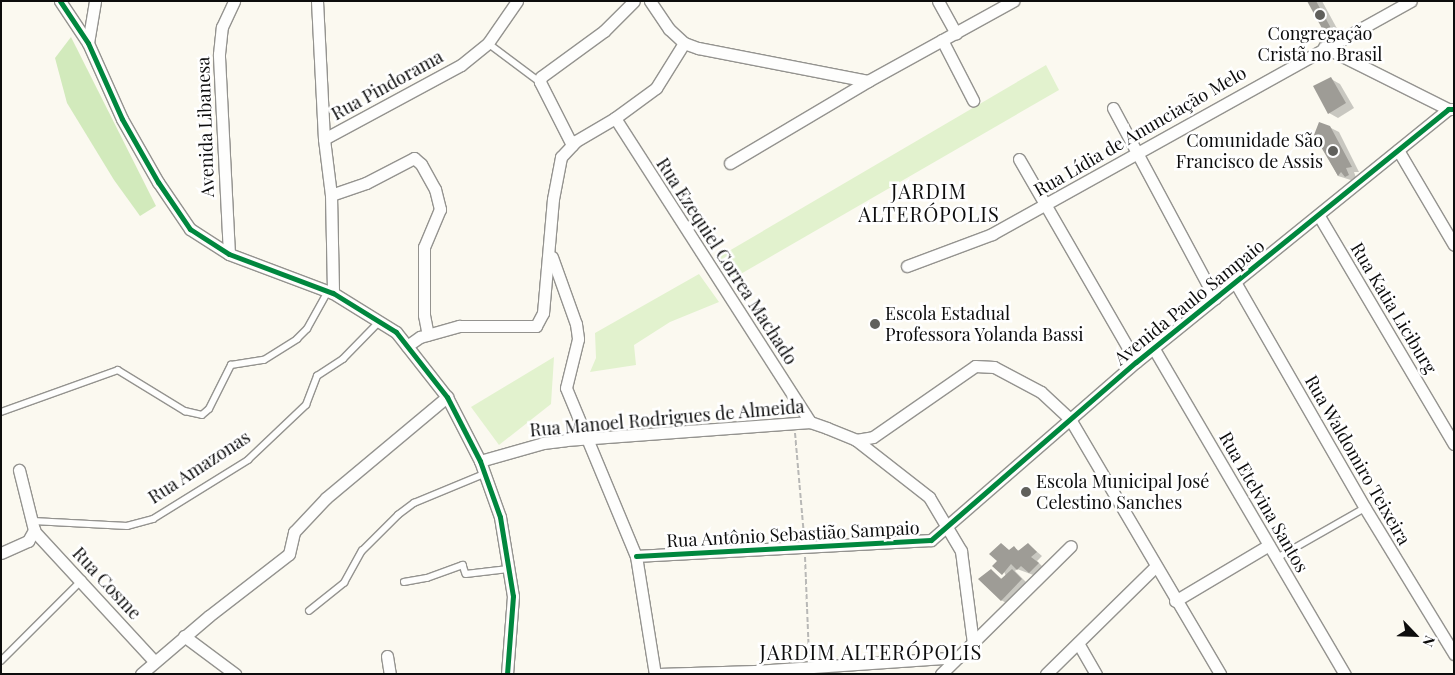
<!DOCTYPE html>
<meta charset="utf-8">
<style>
body{margin:0}
#map{position:relative;width:1455px;height:675px;overflow:hidden;background:#fbf9f0;font-family:"Playfair Display",serif}
div>[style]{position:absolute}
.green>*{inset:0;background:#e2f2ce}
.forest>*{inset:0;background:#d2eabc}
.shadow>*{inset:0;background:#0003}
.building>*{inset:0;background:#9e9c96}
.path>*{height:2px;margin-top:-1px;transform-origin:0;background:repeating-linear-gradient(90deg,#b8b8b6 0 5px,transparent 0 7.5px)}
.roads{filter:drop-shadow(1px 0 #94938f) drop-shadow(-1px 0 #94938f) drop-shadow(0 1px #94938f) drop-shadow(0 -1px #94938f)}
.lane>*{height:5.5px;margin:-2.75px;padding:0 2.75px;transform-origin:2.75px;border-radius:2.75px;background:#fefefd}
.street>*{height:11px;margin:-5.5px;padding:0 5.5px;transform-origin:5.5px;border-radius:5.5px;background:#fefefd}
.cycleway>*{height:5px;margin:-2.5px;padding:0 2.5px;transform-origin:2.5px;border-radius:2.5px;background:#00873e}
.dots>*{width:14px;height:14px;translate:-50% -50%;box-sizing:border-box;border:2px solid #fff;border-radius:50%}
span{translate:-50% -50%;white-space:nowrap;text-align:center;line-height:1.15;-webkit-text-stroke:5px #fff;paint-order:stroke}
.poi-label{font-size:18px;color:#0d0d0d}
.right{translate:-100% -50%;text-align:right}
.left{translate:0 -50%;text-align:left}
.street-label{font-size:18px;color:#0d0d0d}
.quarter-label{font-size:20px;color:#0d0d0d;letter-spacing:1px}
.frame{position:absolute;inset:0;border:2px solid #0d0d0d;pointer-events:none}
.north{position:absolute;left:1390px;top:610px;width:50px;height:50px;-webkit-text-stroke:4px #fff;paint-order:stroke;rotate:114deg;font-size:14px;font-weight:700;line-height:20px;text-align:center;color:#0d0d0d}
.north::after{content:'';display:block;margin:auto;width:18px;height:22px;background:#0d0d0d;clip-path:polygon(50% 0,100% 100%,50% 72%,0 100%)}
</style>
<div id="map">
<div class="green">
<div style="clip-path:polygon(1046px 65px,1059px 90px,732px 279px,717px 258px)"></div>
<div style="clip-path:polygon(699px 274px,719px 302px,670px 322px,634px 345px,636px 365px,590px 372px,596px 358px,595px 333px)"></div>
<div style="clip-path:polygon(554px 357px,551px 404px,499px 445px,471px 407px)"></div>
</div>
<div class="forest">
<div style="clip-path:polygon(71px 37px,156px 206px,140px 216px,114px 180px,67px 103px,55px 58px)"></div>
</div>
<div class="shadow">
<div style="clip-path:polygon(1308px 1px,1322px 1px,1340px 34px,1334px 36px,1325px 31px)"></div>
<div style="clip-path:polygon(1331px 79px,1340px 84px,1354px 108px,1338px 118px,1329px 113px)"></div>
<div style="clip-path:polygon(1329px 127px,1339px 132px,1359px 172px,1354px 172px,1357px 180px,1354px 181px,1338px 176px,1316px 135px)"></div>
<div style="clip-path:polygon(1001px 544px,1010px 551px,1014px 548px,1020px 551px,1028px 544px,1042px 556px,1037px 561px,1044px 568px,1036px 576px,1017px 569px,1015px 571px,1028px 584px,1008px 604px,1001px 600px,991px 570px,1002px 579px,1006px 576px,999px 561px)"></div>
</div>
<div class="building">
<div style="clip-path:polygon(1307px 1px,1316px 1px,1332px 30px,1324px 32px)"></div>
<div style="clip-path:polygon(1331px 77px,1346px 103px,1328px 114px,1313px 86px)"></div>
<div style="clip-path:polygon(1319px 122px,1330px 126px,1352px 167px,1346px 168px,1349px 175px,1345px 177px,1341px 172px,1338px 176px,1314px 135px)"></div>
<div style="clip-path:polygon(1001px 543px,1009px 550px,1014px 546px,1018px 551px,1028px 543px,1037px 552px,1031px 557px,1039px 563px,1029px 573px,1021px 566px,1017px 570px,1011px 564px,1002px 575px,992px 566px,997px 561px,989px 554px)"></div>
<div style="clip-path:polygon(991px 569px,1001px 579px,1012px 569px,1022px 579px,1001px 601px,978px 579px)"></div>
</div>
<div class="path">
<div style="left:795px;top:433px;width:102px;rotate:85deg"></div>
<div style="left:805px;top:557px;width:101px;rotate:87.7deg"></div>
</div>
<div class="roads">
<div class="lane">
<div style="left:488px;top:43px;width:65px;rotate:36.9deg"></div>
<div style="left:1px;top:412px;width:124px;rotate:-19.7deg"></div>
<div style="left:118px;top:370px;width:79px;rotate:31.5deg"></div>
<div style="left:185px;top:411px;width:17px;rotate:13deg"></div>
<div style="left:202px;top:415px;width:9px;rotate:-41deg"></div>
<div style="left:209px;top:409px;width:49px;rotate:-63.4deg"></div>
<div style="left:231px;top:365px;width:33px;rotate:-9deg"></div>
<div style="left:264px;top:360px;width:39px;rotate:-32deg"></div>
<div style="left:297px;top:339px;width:14px;rotate:-45deg"></div>
<div style="left:307px;top:329px;width:41px;rotate:-60.9deg"></div>
<div style="left:33px;top:521px;width:94px;rotate:3deg"></div>
<div style="left:127px;top:526px;width:27px;rotate:-15deg"></div>
<div style="left:153px;top:519px;width:112px;rotate:-31.8deg"></div>
<div style="left:248px;top:460px;width:80px;rotate:-43.5deg"></div>
<div style="left:306px;top:405px;width:31px;rotate:-69deg"></div>
<div style="left:317px;top:376px;width:31px;rotate:-33deg"></div>
<div style="left:343px;top:359px;width:52px;rotate:-45.8deg"></div>
<div style="left:1277px;top:558px;width:101px;rotate:-29.6deg"></div>
<div style="left:404px;top:582px;width:23px;rotate:-10deg"></div>
<div style="left:427px;top:578px;width:38px;rotate:-20deg"></div>
<div style="left:463px;top:565px;width:9px;rotate:72deg"></div>
<div style="left:466px;top:574px;width:42px;rotate:-6.8deg"></div>
<div style="left:309px;top:611px;width:45px;rotate:-38.7deg"></div>
<div style="left:344px;top:583px;width:37px;rotate:-61deg"></div>
<div style="left:362px;top:551px;width:51px;rotate:-45deg"></div>
<div style="left:398px;top:515px;width:20px;rotate:-37deg"></div>
<div style="left:414px;top:503px;width:76px;rotate:-22.5deg"></div>
<div style="left:1px;top:661px;width:115px;rotate:-45deg"></div>
</div>
<div class="street">
<div style="left:60px;top:1px;width:50px;rotate:56.3deg"></div>
<div style="left:88px;top:43px;width:83px;rotate:65.9deg"></div>
<div style="left:122px;top:119px;width:73px;rotate:60.3deg"></div>
<div style="left:158px;top:182px;width:57px;rotate:55.8deg"></div>
<div style="left:190px;top:229px;width:46px;rotate:32.7deg"></div>
<div style="left:229px;top:254px;width:111px;rotate:20.6deg"></div>
<div style="left:333px;top:293px;width:74px;rotate:31.8deg"></div>
<div style="left:396px;top:332px;width:83px;rotate:51.9deg"></div>
<div style="left:447px;top:397px;width:72px;rotate:62.7deg"></div>
<div style="left:480px;top:461px;width:59px;rotate:70.3deg"></div>
<div style="left:500px;top:517px;width:80px;rotate:80.7deg"></div>
<div style="left:513px;top:596px;width:78px;rotate:94.4deg"></div>
<div style="left:317px;top:1px;width:138px;rotate:87.1deg"></div>
<div style="left:324px;top:139px;width:56px;rotate:82.9deg"></div>
<div style="left:331px;top:195px;width:98px;rotate:88.8deg"></div>
<div style="left:650px;top:1px;width:34px;rotate:56deg"></div>
<div style="left:669px;top:29px;width:21px;rotate:43deg"></div>
<div style="left:684px;top:43px;width:15px;rotate:20deg"></div>
<div style="left:698px;top:48px;width:173px;rotate:11deg"></div>
<div style="left:938px;top:1px;width:37px;rotate:61deg"></div>
<div style="left:942px;top:40px;width:68px;rotate:62.7deg"></div>
<div style="left:88px;top:43px;width:43px;rotate:-80.5deg"></div>
<div style="left:1324px;top:47px;width:139px;rotate:26.6deg"></div>
<div style="left:1113px;top:108px;width:216px;rotate:61.8deg"></div>
<div style="left:615px;top:118px;width:361px;rotate:57.3deg"></div>
<div style="left:324px;top:139px;width:156px;rotate:-28.4deg"></div>
<div style="left:461px;top:65px;width:35px;rotate:-39deg"></div>
<div style="left:488px;top:43px;width:51px;rotate:-55.4deg"></div>
<div style="left:572px;top:145px;width:71px;rotate:-116.9deg"></div>
<div style="left:540px;top:82px;width:5px;rotate:-79deg"></div>
<div style="left:541px;top:77px;width:78px;rotate:-36.1deg"></div>
<div style="left:604px;top:31px;width:42px;rotate:-45deg"></div>
<div style="left:1398px;top:150px;width:110px;rotate:59.5deg"></div>
<div style="left:1019px;top:159px;width:234px;rotate:60deg"></div>
<div style="left:730px;top:163px;width:161px;rotate:-30.7deg"></div>
<div style="left:868px;top:81px;width:166px;rotate:-28.9deg"></div>
<div style="left:331px;top:195px;width:37px;rotate:-19deg"></div>
<div style="left:366px;top:183px;width:54px;rotate:-27.5deg"></div>
<div style="left:414px;top:158px;width:9px;rotate:41deg"></div>
<div style="left:421px;top:164px;width:29px;rotate:61deg"></div>
<div style="left:435px;top:189px;width:21px;rotate:76deg"></div>
<div style="left:440px;top:209px;width:41px;rotate:112.8deg"></div>
<div style="left:424px;top:247px;width:68px;rotate:90deg"></div>
<div style="left:424px;top:315px;width:20px;rotate:79deg"></div>
<div style="left:1319px;top:216px;width:265px;rotate:59.4deg"></div>
<div style="left:229px;top:254px;width:200px;rotate:-92.9deg"></div>
<div style="left:219px;top:54px;width:27px;rotate:-84deg"></div>
<div style="left:222px;top:27px;width:29px;rotate:-65deg"></div>
<div style="left:552px;top:257px;width:71px;rotate:70.3deg"></div>
<div style="left:576px;top:324px;width:15px;rotate:82deg"></div>
<div style="left:578px;top:339px;width:50px;rotate:103.8deg"></div>
<div style="left:566px;top:388px;width:182px;rotate:67.4deg"></div>
<div style="left:636px;top:556px;width:120px;rotate:80.9deg"></div>
<div style="left:907px;top:266px;width:91px;rotate:-20.6deg"></div>
<div style="left:992px;top:234px;width:479px;rotate:-29.1deg"></div>
<div style="left:1235px;top:282px;width:261px;rotate:60.1deg"></div>
<div style="left:1365px;top:508px;width:171px;rotate:58.6deg"></div>
<div style="left:407px;top:346px;width:16px;rotate:-35deg"></div>
<div style="left:420px;top:337px;width:41px;rotate:-15.8deg"></div>
<div style="left:459px;top:326px;width:77px"></div>
<div style="left:536px;top:326px;width:15px;rotate:-62deg"></div>
<div style="left:543px;top:313px;width:114px;rotate:-85deg"></div>
<div style="left:553px;top:199px;width:43px;rotate:-79.2deg"></div>
<div style="left:561px;top:157px;width:22px;rotate:-47deg"></div>
<div style="left:576px;top:141px;width:45px;rotate:-30.5deg"></div>
<div style="left:615px;top:118px;width:51px;rotate:-36.2deg"></div>
<div style="left:656px;top:88px;width:53px;rotate:-58.1deg"></div>
<div style="left:1154px;top:349px;width:377px;rotate:59.6deg"></div>
<div style="left:856px;top:440px;width:17px;rotate:-10deg"></div>
<div style="left:873px;top:437px;width:124px;rotate:-34.8deg"></div>
<div style="left:975px;top:366px;width:19px;rotate:3deg"></div>
<div style="left:994px;top:367px;width:53px;rotate:28deg"></div>
<div style="left:1041px;top:392px;width:40px;rotate:43deg"></div>
<div style="left:1070px;top:419px;width:296px;rotate:59.5deg"></div>
<div style="left:480px;top:461px;width:66px;rotate:-15.9deg"></div>
<div style="left:543px;top:443px;width:23px;rotate:-7deg"></div>
<div style="left:566px;top:440px;width:245px;rotate:-4.2deg"></div>
<div style="left:810px;top:422px;width:18px;rotate:19deg"></div>
<div style="left:827px;top:428px;width:31px;rotate:22deg"></div>
<div style="left:856px;top:440px;width:93px;rotate:38deg"></div>
<div style="left:929px;top:497px;width:63px;rotate:59.3deg"></div>
<div style="left:961px;top:551px;width:93px;rotate:82.6deg"></div>
<div style="left:34px;top:531px;width:177px;rotate:47.3deg"></div>
<div style="left:1px;top:553px;width:30px;rotate:-24deg"></div>
<div style="left:28px;top:541px;width:13px;rotate:-61deg"></div>
<div style="left:34px;top:530px;width:62px;rotate:-104deg"></div>
<div style="left:636px;top:556px;width:295px;rotate:-3.1deg"></div>
<div style="left:931px;top:540px;width:271px;rotate:-41deg"></div>
<div style="left:1136px;top:362px;width:402px;rotate:-39deg"></div>
<div style="left:1448px;top:109px;width:6px"></div>
<div style="left:1175px;top:601px;width:109px;rotate:-30.8deg"></div>
<div style="left:184px;top:636px;width:64px;rotate:36.7deg"></div>
<div style="left:1078px;top:643px;width:36px;rotate:60deg"></div>
<div style="left:387px;top:656px;width:18px;rotate:81deg"></div>
<div style="left:141px;top:674px;width:89px;rotate:-40.5deg"></div>
<div style="left:209px;top:616px;width:101px;rotate:-37.8deg"></div>
<div style="left:289px;top:554px;width:23px;rotate:-77deg"></div>
<div style="left:294px;top:532px;width:47px;rotate:-46.7deg"></div>
<div style="left:326px;top:498px;width:158px;rotate:-39.9deg"></div>
<div style="left:658px;top:674px;width:97px;rotate:-1.8deg"></div>
<div style="left:755px;top:671px;width:204px;rotate:-3.9deg"></div>
<div style="left:941px;top:674px;width:182px;rotate:-44.6deg"></div>
<div style="left:1046px;top:674px;width:154px;rotate:-44.5deg"></div>
</div>
</div>
<div class="cycleway">
<div style="left:60px;top:1px;width:50px;rotate:56.3deg"></div>
<div style="left:88px;top:43px;width:83px;rotate:65.9deg"></div>
<div style="left:122px;top:119px;width:73px;rotate:60.3deg"></div>
<div style="left:158px;top:182px;width:57px;rotate:55.8deg"></div>
<div style="left:190px;top:229px;width:46px;rotate:32.7deg"></div>
<div style="left:229px;top:254px;width:111px;rotate:20.6deg"></div>
<div style="left:333px;top:293px;width:74px;rotate:31.8deg"></div>
<div style="left:396px;top:332px;width:83px;rotate:51.9deg"></div>
<div style="left:447px;top:397px;width:72px;rotate:62.7deg"></div>
<div style="left:480px;top:461px;width:59px;rotate:70.3deg"></div>
<div style="left:500px;top:517px;width:80px;rotate:80.7deg"></div>
<div style="left:513px;top:596px;width:78px;rotate:94.4deg"></div>
<div style="left:636px;top:556px;width:295px;rotate:-3.1deg"></div>
<div style="left:931px;top:540px;width:271px;rotate:-41deg"></div>
<div style="left:1136px;top:362px;width:402px;rotate:-39deg"></div>
<div style="left:1448px;top:109px;width:6px"></div>
</div>
<div class="dots">
<div style="left:1320px;top:15px;background:#60605c"></div>
<div style="left:1333px;top:151px;background:#60605c"></div>
<div style="left:875px;top:324px;background:#60605c"></div>
<div style="left:1026px;top:492px;background:#60605c"></div>
</div>
<div class="poi-label">
<span style="left:1320px;top:44px">Congregação<br>Cristã no Brasil</span>
<span class="right" style="left:1323px;top:151px">Comunidade São<br>Francisco de Assis</span>
<span class="left" style="left:885px;top:324px">Escola Estadual<br>Professora Yolanda Bassi</span>
<span class="left" style="left:1036px;top:492px">Escola Municipal José<br>Celestino Sanches</span>
</div>
<div class="street-label">
<span style="left:387px;top:85px;rotate:-29deg">Rua Pindorama</span>
<span style="left:205px;top:127px;rotate:-92deg">Avenida Libanesa</span>
<span style="left:1140px;top:131px;rotate:-30deg">Rua Lídia de Anunciação Melo</span>
<span style="left:727px;top:261px;rotate:57deg">Rua Ezequiel Correa Machado</span>
<span style="left:1189px;top:302px;rotate:-39deg">Avenida Paulo Sampaio</span>
<span style="left:1394px;top:308px;rotate:59deg">Rua Katia Liciburg</span>
<span style="left:667px;top:418px;rotate:-5deg">Rua Manoel Rodrigues de Almeida</span>
<span style="left:1358px;top:460px;rotate:60deg">Rua Waldomiro Teixeira</span>
<span style="left:199px;top:467px;rotate:-33deg">Rua Amazonas</span>
<span style="left:1264px;top:502px;rotate:60deg">Rua Etelvina Santos</span>
<span style="left:793px;top:534px;rotate:-3deg">Rua Antônio Sebastião Sampaio</span>
<span style="left:107px;top:583px;rotate:47deg">Rua Cosme</span>
</div>
<div class="quarter-label">
<span style="left:929px;top:202px">JARDIM<br>ALTERÓPOLIS</span>
<span style="left:871px;top:651px">JARDIM ALTERÓPOLIS</span>
</div>
<div class="frame"></div>
<div class="north">N</div>
</div>
